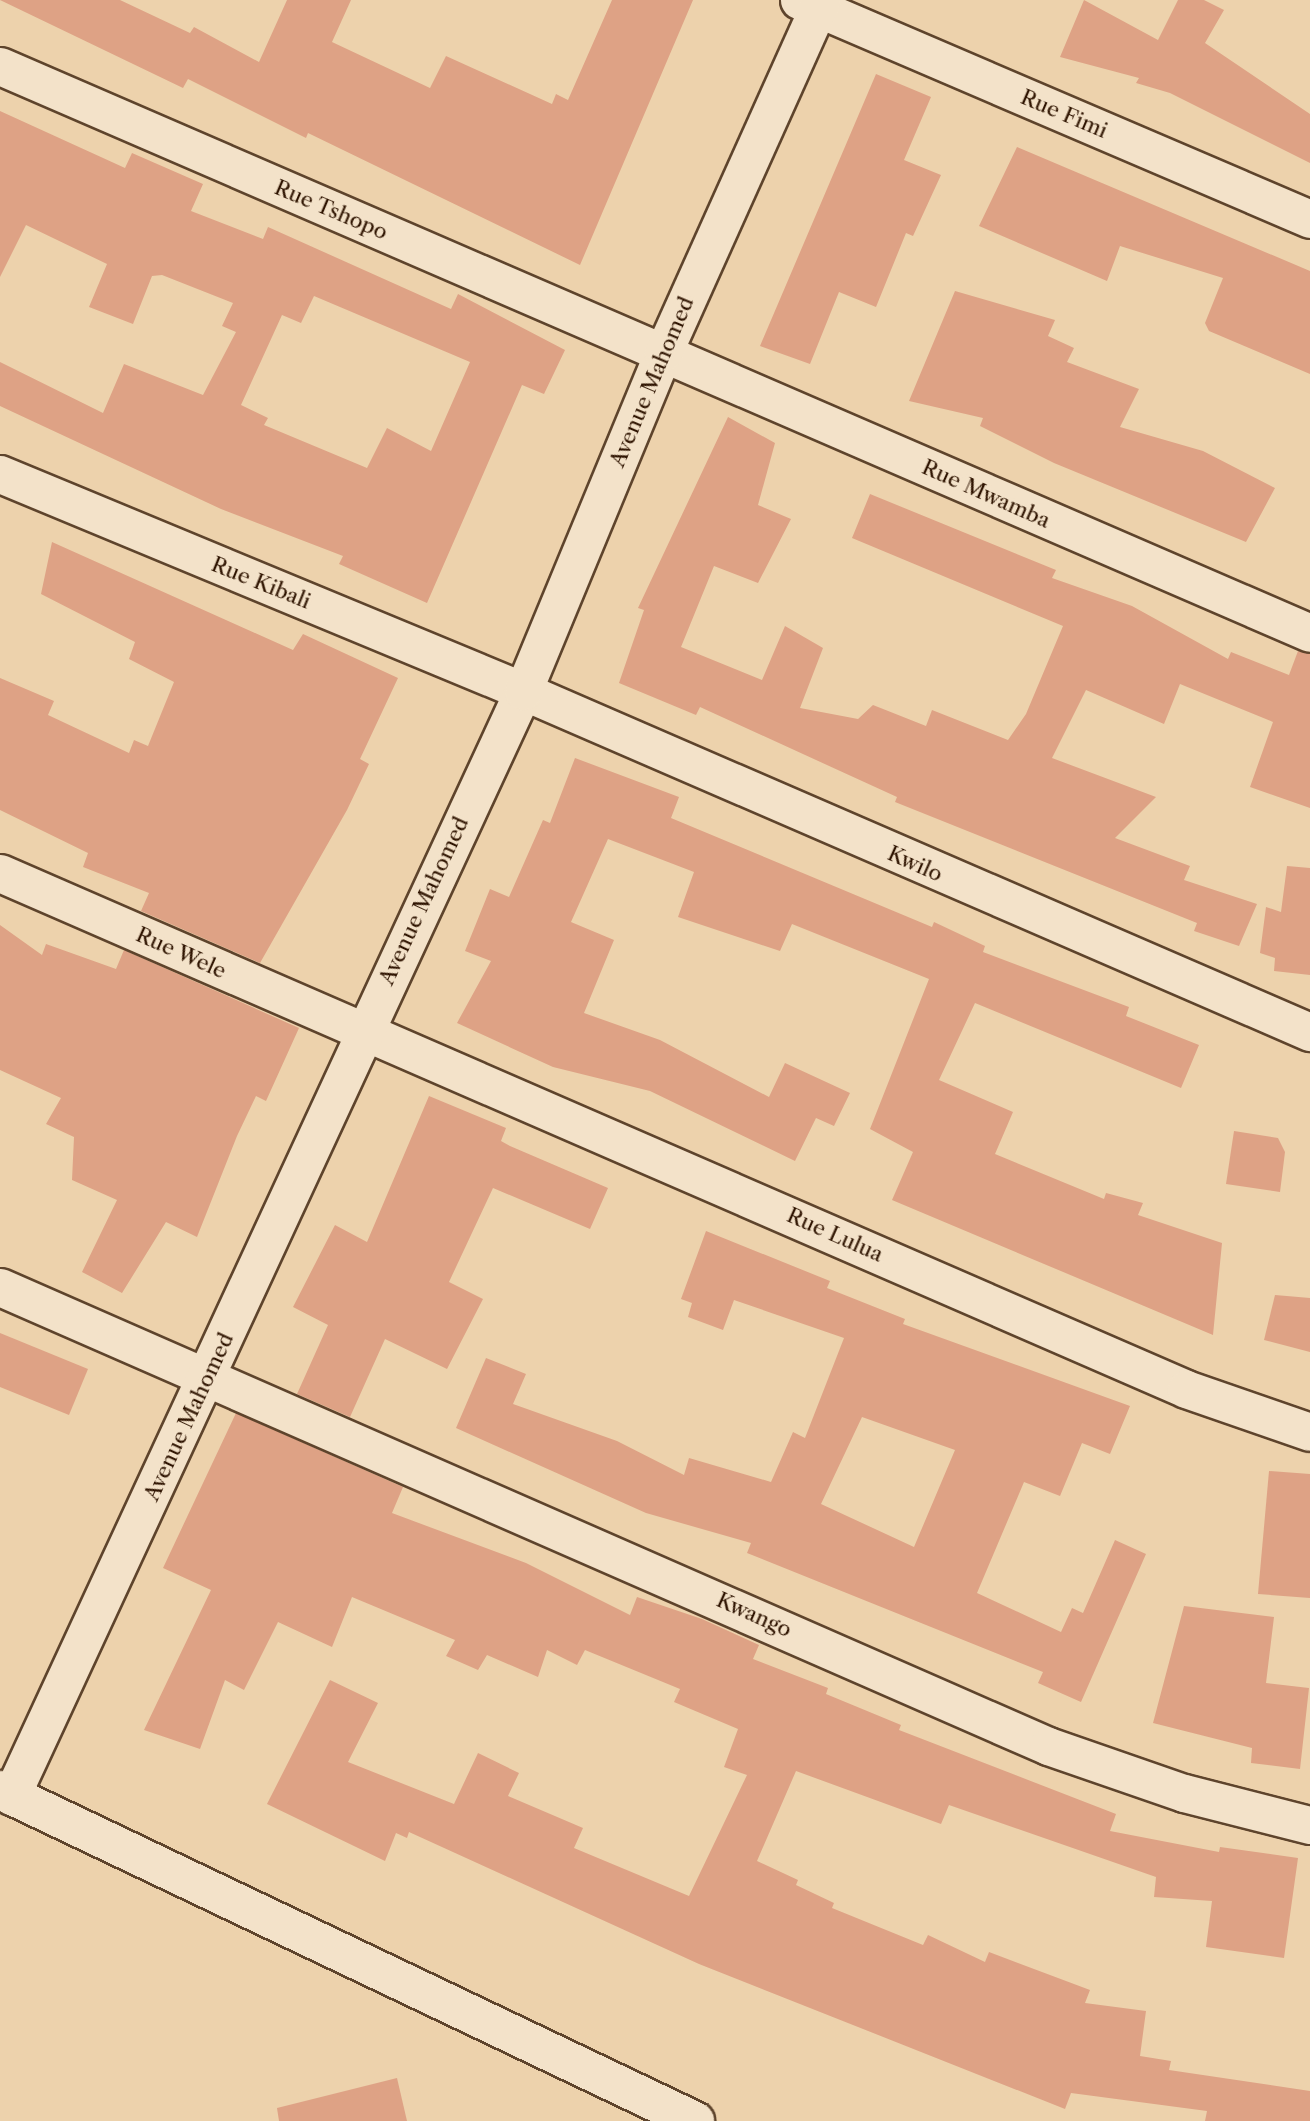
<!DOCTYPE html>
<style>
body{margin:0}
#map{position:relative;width:1310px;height:2121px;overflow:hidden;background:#edd2ac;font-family:"Libre Caslon Text",serif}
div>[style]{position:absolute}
.building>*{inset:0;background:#dea285}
.roads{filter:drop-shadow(2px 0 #5e442c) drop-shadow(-2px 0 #5e442c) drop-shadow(0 2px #5e442c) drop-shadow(0 -2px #5e442c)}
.minor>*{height:37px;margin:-18.5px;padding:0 18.5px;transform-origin:18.5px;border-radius:18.5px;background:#f3e2c9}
.tertiary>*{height:38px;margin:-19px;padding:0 19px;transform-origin:19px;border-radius:19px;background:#f3e2c9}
span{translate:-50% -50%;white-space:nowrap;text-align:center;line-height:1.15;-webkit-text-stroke:6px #f3e2c9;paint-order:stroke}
.street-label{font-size:21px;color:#2f1401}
</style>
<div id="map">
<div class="building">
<div style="clip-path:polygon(0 0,120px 0,190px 33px,194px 27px,259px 62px,287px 0,351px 0,332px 42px,430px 88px,446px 56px,552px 104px,556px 94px,568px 100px,612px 0,693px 0,580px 265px,308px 133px,306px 138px,188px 79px,183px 88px)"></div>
<div style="clip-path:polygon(1084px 0,1158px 40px,1178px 0,1204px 0,1224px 10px,1205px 43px,1310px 114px,1310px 163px,1170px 93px,1136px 83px,1139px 78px,1060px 57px)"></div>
<div style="clip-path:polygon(876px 74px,931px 97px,904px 160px,941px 175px,913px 236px,906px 233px,876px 307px,839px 292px,810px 364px,760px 346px)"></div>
<div style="clip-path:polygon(evenodd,0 111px,125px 168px,132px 153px,203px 184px,191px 211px,263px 239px,268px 227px,451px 309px,458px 294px,565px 350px,544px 394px,522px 385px,427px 603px,339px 564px,343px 556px,221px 509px,0 406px,0 362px,103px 413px,124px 364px,203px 395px,236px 332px,222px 326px,233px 303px,162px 275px,152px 276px,133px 324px,89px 307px,107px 264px,26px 225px,0 277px,0 111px,314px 296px,470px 362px,431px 451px,387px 428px,367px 468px,264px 425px,268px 418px,241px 405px,282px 315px,301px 323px,314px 296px)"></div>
<div style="clip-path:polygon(1017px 147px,1310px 271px,1310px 374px,1209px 331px,1205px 323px,1223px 278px,1120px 246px,1107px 281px,979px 226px)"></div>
<div style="clip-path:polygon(955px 291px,1055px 320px,1048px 336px,1074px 348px,1067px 362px,1139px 389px,1120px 427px,1203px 451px,1275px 488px,1246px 542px,1054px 463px,980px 426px,983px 418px,909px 401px)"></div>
<div style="clip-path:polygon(728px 417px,775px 443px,758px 505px,791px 519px,758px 583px,714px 566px,681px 647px,762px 680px,785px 626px,823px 648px,800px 708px,858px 719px,873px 705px,926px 726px,932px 710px,1008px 740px,1026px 714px,1063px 626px,852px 538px,870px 494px,1056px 570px,1052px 578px,1132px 606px,1228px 659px,1231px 652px,1289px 675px,1298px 651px,1310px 654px,1310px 808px,1250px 787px,1273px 722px,1180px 684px,1164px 724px,1086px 690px,1052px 758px,1156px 797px,1115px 838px,1190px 866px,1184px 880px,1257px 904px,1239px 946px,1194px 931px,1197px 923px,895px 802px,897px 797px,700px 707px,696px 715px,619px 683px,644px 610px,638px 608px)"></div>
<div style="clip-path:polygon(52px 542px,293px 650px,303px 634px,398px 678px,360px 759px,369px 764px,347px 810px,260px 963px,141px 911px,149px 893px,83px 867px,88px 853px,0 810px,0 678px,54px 701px,48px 715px,129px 753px,134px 740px,148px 746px,174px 682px,129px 659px,135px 642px,41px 594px)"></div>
<div style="clip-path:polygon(575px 758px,679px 797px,671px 818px,932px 927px,934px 922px,985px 946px,983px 952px,1129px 1007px,1126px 1016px,1199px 1045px,1181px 1088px,975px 1003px,939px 1080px,1013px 1112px,995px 1154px,1104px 1199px,1106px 1193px,1143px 1203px,1138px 1215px,1222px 1243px,1213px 1335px,892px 1200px,913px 1152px,870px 1129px,929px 979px,792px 924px,780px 951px,678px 917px,694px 872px,608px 839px,571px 922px,614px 940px,584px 1013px,660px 1040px,769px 1097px,785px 1063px,850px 1093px,834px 1126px,816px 1118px,795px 1161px,650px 1091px,553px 1067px,457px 1023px,491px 961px,465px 951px,490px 889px,509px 897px,543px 820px,550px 823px)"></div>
<div style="clip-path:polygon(1287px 866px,1310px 868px,1310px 975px,1274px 971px,1275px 958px,1260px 953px,1266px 907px,1281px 912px)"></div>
<div style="clip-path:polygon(0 925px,42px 955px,46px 944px,116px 969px,124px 950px,299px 1028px,266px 1101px,256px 1096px,237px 1136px,197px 1237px,166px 1222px,122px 1293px,82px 1272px,117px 1200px,72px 1180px,74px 1137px,46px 1124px,61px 1098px,0 1070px)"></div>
<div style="clip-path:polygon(429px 1096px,506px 1128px,501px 1141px,510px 1146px,608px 1188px,590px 1229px,493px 1188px,449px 1282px,483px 1299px,447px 1369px,385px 1339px,350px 1417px,297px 1394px,328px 1325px,293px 1307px,335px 1225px,367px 1242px)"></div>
<div style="clip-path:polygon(1234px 1131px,1278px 1138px,1285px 1152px,1280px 1192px,1226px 1184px)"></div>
<div style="clip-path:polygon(evenodd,706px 1231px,830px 1281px,827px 1288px,905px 1319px,903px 1324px,1130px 1406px,1110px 1454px,1082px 1443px,1060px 1496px,1024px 1482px,977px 1593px,1061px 1632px,1072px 1608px,1083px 1613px,1115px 1540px,1146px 1554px,1081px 1702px,1038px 1683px,1043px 1672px,747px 1553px,751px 1543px,646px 1513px,456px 1428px,486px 1358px,526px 1374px,513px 1404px,617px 1441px,684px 1475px,689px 1458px,771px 1482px,793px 1432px,805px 1438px,844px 1338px,734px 1300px,723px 1330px,688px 1317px,692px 1303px,681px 1299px,706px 1231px,862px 1417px,955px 1450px,914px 1547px,821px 1504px,862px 1417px)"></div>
<div style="clip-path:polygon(1275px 1295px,1310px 1298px,1310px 1352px,1264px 1340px)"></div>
<div style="clip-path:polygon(0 1333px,88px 1369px,69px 1415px,0 1387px)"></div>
<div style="clip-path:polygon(236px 1413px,403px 1487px,392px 1513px,526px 1563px,630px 1615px,637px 1597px,702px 1619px,759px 1645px,753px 1659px,828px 1688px,826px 1694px,901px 1725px,899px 1730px,1116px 1814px,1110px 1831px,1219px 1852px,1220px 1847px,1298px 1858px,1284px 1958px,1206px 1947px,1212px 1901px,1154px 1897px,1156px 1877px,949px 1805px,941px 1824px,796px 1771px,757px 1861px,798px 1880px,796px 1885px,834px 1903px,832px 1908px,923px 1945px,928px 1935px,985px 1962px,989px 1952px,1090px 1990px,1085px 2003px,1146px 2011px,1140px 2056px,1171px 2061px,1169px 2070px,1310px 2091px,1310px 2121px,1205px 2121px,1207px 2111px,1071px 2093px,1065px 2109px,699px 1964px,409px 1832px,407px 1838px,396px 1833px,385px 1861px,267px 1804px,330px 1680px,378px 1703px,348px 1762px,454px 1804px,478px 1753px,519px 1773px,508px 1796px,583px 1828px,574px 1848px,689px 1896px,747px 1775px,724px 1767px,738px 1729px,674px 1702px,680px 1689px,585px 1650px,577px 1665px,547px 1650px,538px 1677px,487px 1655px,478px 1670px,446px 1656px,455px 1640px,352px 1597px,332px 1647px,278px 1622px,244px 1690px,225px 1680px,200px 1749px,144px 1730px,211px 1590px,163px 1568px)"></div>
<div style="clip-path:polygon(1269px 1471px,1310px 1474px,1310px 1598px,1258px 1594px)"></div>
<div style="clip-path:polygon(1184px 1606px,1274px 1617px,1266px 1683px,1309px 1688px,1300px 1769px,1251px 1763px,1252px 1748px,1153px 1723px)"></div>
<div style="clip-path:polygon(397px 2078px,407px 2121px,279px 2121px,277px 2108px)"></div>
</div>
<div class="roads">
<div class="minor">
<div style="left:799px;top:0;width:556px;rotate:23.2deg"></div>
<div style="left:0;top:66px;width:1427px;rotate:23.4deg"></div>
<div style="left:0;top:474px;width:566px;rotate:22.53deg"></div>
<div style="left:523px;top:691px;width:858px;rotate:23.43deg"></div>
<div style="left:0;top:873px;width:1293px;rotate:23.51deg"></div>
<div style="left:1186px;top:1389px;width:131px;rotate:19.1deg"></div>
<div style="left:0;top:1287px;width:1144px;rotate:23.65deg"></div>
<div style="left:1048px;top:1746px;width:144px;rotate:19.1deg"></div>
<div style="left:1184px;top:1793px;width:130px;rotate:14.3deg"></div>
<div style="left:11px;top:1796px;width:1218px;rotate:-65.14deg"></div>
<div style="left:523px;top:691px;width:366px;rotate:-67.5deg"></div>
<div style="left:663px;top:353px;width:387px;rotate:-65.8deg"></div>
</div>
<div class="tertiary">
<div style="left:0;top:1790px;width:770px;rotate:25.47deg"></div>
</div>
</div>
<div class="street-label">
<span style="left:1064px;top:114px;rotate:23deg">Rue Fimi</span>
<span style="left:331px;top:210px;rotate:23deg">Rue Tshopo</span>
<span style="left:652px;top:382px;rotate:-67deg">Avenue Mahomed</span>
<span style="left:986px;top:494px;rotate:24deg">Rue Mwamba</span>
<span style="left:261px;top:583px;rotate:22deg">Rue Kibali</span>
<span style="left:915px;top:864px;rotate:24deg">Kwilo</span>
<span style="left:424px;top:901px;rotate:-65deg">Avenue Mahomed</span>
<span style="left:181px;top:953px;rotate:24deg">Rue Wele</span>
<span style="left:835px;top:1235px;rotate:24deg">Rue Lulua</span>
<span style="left:189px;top:1417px;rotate:-65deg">Avenue Mahomed</span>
<span style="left:754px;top:1615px;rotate:24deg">Kwango</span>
</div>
</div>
